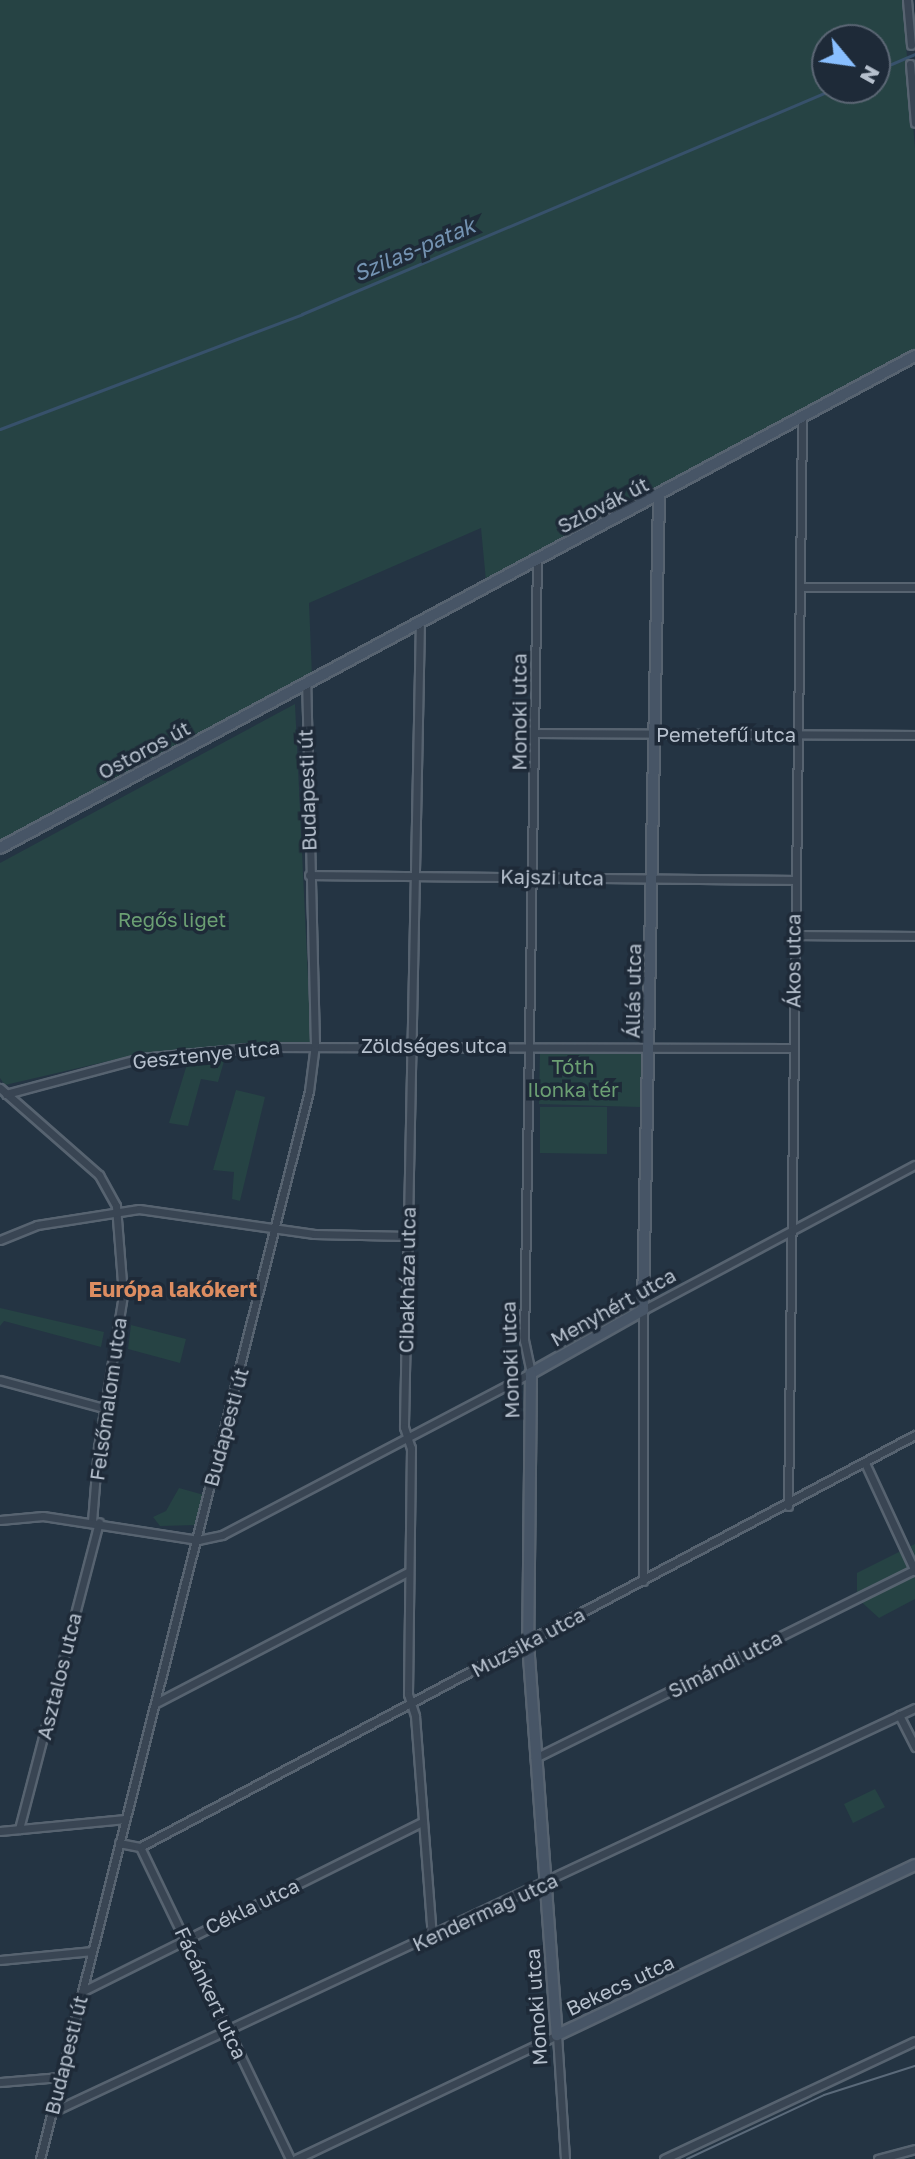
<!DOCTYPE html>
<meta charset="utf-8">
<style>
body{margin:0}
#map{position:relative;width:915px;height:2159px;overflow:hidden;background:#243443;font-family:"Golos Text",sans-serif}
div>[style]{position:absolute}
.green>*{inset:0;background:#264344}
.stream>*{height:3px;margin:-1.5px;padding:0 1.5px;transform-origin:1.5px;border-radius:1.5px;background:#37516b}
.roads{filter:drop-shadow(2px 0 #576370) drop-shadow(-2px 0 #576370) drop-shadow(0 2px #576370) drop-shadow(0 -2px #576370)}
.street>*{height:7px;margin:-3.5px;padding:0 3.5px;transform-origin:3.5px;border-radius:3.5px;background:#394553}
.secondary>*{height:10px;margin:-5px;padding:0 5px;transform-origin:5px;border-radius:5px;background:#475566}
.tram>*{height:2px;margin:-1px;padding:0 1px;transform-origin:1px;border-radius:1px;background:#5b6a7a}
span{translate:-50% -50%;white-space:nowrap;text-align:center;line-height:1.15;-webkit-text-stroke:7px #1e2a38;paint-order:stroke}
.street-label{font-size:20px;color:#b6c0cd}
.park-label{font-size:20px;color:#6b9f73}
.water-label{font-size:22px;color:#7493b2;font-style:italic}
.neighbourhood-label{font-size:22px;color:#dd8d61;font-weight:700}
.north{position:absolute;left:811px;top:24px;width:80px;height:80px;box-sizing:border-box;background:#1e2a38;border:2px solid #5b6674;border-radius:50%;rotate:119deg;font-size:22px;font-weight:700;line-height:32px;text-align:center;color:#b6c0cd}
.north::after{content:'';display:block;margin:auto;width:28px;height:36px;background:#89bfff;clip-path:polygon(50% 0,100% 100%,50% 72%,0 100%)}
</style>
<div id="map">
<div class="green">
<div style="clip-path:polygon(evenodd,0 0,902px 0,915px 148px,915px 350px,486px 581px,481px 528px,309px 603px,312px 676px,0 845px,0 0,827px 40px,875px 40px,875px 88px,827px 88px,827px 40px)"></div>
<div style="clip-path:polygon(295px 704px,311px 1042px,139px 1054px,5px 1085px,0 1078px,0 863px)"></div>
<div style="clip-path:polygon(540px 1051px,644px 1053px,640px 1107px,539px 1104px)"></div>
<div style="clip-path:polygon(225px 1058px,218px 1082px,201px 1079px,188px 1126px,169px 1123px,188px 1061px)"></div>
<div style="clip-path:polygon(236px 1090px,265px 1097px,240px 1201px,232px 1199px,234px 1172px,213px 1170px)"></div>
<div style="clip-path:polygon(540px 1107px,607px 1107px,607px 1154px,540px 1153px)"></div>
<div style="clip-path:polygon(0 1308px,104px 1332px,101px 1347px,4px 1321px,0 1326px)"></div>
<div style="clip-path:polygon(131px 1325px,186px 1339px,180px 1363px,128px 1349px)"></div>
<div style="clip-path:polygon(179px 1488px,204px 1495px,197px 1525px,160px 1526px,153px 1517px,166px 1511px)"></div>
<div style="clip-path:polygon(915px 1544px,915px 1599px,879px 1618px,857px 1598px,857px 1573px)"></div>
<div style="clip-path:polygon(875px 1789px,885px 1807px,853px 1823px,844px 1804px)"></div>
</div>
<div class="stream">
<div style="left:875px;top:71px;width:43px;rotate:-23deg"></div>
<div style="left:0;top:429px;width:323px;rotate:-20.8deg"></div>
<div style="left:302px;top:314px;width:580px;rotate:-22.94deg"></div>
</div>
<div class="roads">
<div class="street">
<div style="left:907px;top:0;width:45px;rotate:84.9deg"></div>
<div style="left:910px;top:64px;width:59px;rotate:85.2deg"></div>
<div style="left:800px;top:587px;width:115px"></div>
<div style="left:420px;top:620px;width:807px;rotate:91.14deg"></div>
<div style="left:404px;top:1427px;width:22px;rotate:72deg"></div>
<div style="left:411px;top:1448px;width:246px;rotate:90.7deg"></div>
<div style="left:408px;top:1694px;width:23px;rotate:72deg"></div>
<div style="left:415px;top:1716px;width:221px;rotate:85.6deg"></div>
<div style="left:538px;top:733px;width:377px;rotate:0.3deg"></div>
<div style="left:309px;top:875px;width:485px;rotate:0.6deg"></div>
<div style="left:793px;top:935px;width:122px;rotate:0.5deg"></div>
<div style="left:0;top:1088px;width:132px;rotate:41.3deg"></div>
<div style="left:99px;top:1175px;width:35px;rotate:61deg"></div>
<div style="left:116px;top:1206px;width:89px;rotate:85.5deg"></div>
<div style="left:123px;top:1295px;width:154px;rotate:99.3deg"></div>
<div style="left:98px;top:1447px;width:74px;rotate:94.6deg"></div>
<div style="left:6px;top:1094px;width:139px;rotate:-15deg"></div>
<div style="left:140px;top:1058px;width:120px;rotate:-5.3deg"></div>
<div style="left:259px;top:1047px;width:534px;rotate:0.11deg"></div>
<div style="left:0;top:1240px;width:40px;rotate:-22deg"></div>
<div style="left:37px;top:1225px;width:103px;rotate:-8.9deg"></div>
<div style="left:139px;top:1209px;width:177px;rotate:8.1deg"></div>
<div style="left:314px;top:1234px;width:94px;rotate:1.2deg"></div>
<div style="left:0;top:1380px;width:108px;rotate:15.1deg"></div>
<div style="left:865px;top:1463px;width:119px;rotate:65.2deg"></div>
<div style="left:788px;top:1506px;width:1089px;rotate:-89.26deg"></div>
<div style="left:0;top:1520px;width:43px;rotate:-5.3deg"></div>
<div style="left:43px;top:1516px;width:157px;rotate:8.8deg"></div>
<div style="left:198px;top:1540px;width:25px;rotate:-12deg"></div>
<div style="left:222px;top:1535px;width:349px;rotate:-27.7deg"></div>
<div style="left:531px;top:1373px;width:33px;rotate:-102deg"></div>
<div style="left:524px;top:1341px;width:783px;rotate:-89.05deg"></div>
<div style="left:643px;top:1581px;width:271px;rotate:-90deg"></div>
<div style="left:643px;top:1310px;width:308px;rotate:-28.1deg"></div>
<div style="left:156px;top:1703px;width:284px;rotate:-27.5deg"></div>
<div style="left:899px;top:1715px;width:36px;rotate:63deg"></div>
<div style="left:535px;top:1758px;width:424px;rotate:-26.4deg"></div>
<div style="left:19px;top:1829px;width:317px;rotate:-75.4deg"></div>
<div style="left:0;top:1831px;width:126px;rotate:-5.5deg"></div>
<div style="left:119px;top:1843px;width:21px;rotate:11deg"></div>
<div style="left:140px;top:1847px;width:346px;rotate:64.3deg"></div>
<div style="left:140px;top:1847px;width:878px;rotate:-28deg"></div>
<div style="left:0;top:1960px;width:92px;rotate:-5.6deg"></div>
<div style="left:83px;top:1991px;width:379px;rotate:-26.5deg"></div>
<div style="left:0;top:2082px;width:60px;rotate:-4.8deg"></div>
<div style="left:52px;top:2112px;width:953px;rotate:-25.09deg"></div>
<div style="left:40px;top:2159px;width:1101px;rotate:-75.86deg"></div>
<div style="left:309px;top:1091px;width:47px;rotate:-82.7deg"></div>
<div style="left:315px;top:1044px;width:361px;rotate:-91.4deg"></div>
<div style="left:296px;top:2159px;width:289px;rotate:-25.4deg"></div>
<div style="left:557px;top:2035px;width:124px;rotate:86.3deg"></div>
<div style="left:664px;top:2159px;width:277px;rotate:-25.2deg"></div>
<div style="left:878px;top:2159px;width:38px;rotate:-15deg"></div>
</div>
<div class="secondary">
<div style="left:659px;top:496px;width:814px;rotate:91.13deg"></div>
<div style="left:643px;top:1310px;width:129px;rotate:150.6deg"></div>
<div style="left:531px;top:1373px;width:270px;rotate:90.6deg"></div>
<div style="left:528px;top:1643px;width:393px;rotate:85.8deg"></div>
<div style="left:557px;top:2035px;width:396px;rotate:-25.4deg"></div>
<div style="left:0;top:848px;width:1039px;rotate:-28.27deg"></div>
</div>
</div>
<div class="tram">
<div style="left:687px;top:2159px;width:151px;rotate:-25deg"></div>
<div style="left:824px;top:2095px;width:96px;rotate:-17.7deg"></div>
</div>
<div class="street-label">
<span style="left:603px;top:505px;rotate:-27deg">Szlovák út</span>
<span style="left:519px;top:712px;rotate:-90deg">Monoki utca</span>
<span style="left:726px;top:734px">Pemetefű utca</span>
<span style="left:144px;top:750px;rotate:-28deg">Ostoros út</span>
<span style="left:307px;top:790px;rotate:-92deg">Budapesti út</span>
<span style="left:552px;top:877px;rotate:1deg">Kajszi utca</span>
<span style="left:793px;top:961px;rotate:-90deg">Ákos utca</span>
<span style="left:633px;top:991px;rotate:-89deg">Állás utca</span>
<span style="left:434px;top:1045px">Zöldséges utca</span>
<span style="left:206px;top:1054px;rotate:-6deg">Gesztenye utca</span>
<span style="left:407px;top:1280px;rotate:-89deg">Cibakháza utca</span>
<span style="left:613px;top:1307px;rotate:-29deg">Menyhért utca</span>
<span style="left:510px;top:1360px;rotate:-92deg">Monoki utca</span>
<span style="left:108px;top:1399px;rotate:-82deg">Felsőmalom utca</span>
<span style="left:226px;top:1427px;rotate:-75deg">Budapesti út</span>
<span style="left:528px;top:1642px;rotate:-28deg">Muzsika utca</span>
<span style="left:725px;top:1664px;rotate:-27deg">Simándi utca</span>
<span style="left:59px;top:1676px;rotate:-76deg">Asztalos utca</span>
<span style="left:252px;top:1906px;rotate:-26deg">Cékla utca</span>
<span style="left:485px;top:1912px;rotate:-25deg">Kendermag utca</span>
<span style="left:620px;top:1985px;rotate:-25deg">Bekecs utca</span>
<span style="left:211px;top:1993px;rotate:65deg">Fácánkert utca</span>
<span style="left:536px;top:2007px;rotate:-94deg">Monoki utca</span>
<span style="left:66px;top:2055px;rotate:-76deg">Budapesti út</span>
</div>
<div class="park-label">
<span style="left:172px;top:919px">Regős liget</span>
<span style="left:573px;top:1078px">Tóth<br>Ilonka tér</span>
</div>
<div class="water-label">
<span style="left:414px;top:249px;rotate:-23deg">Szilas-patak</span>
</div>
<div class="neighbourhood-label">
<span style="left:173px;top:1289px">Európa lakókert</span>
</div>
<div class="north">N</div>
</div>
